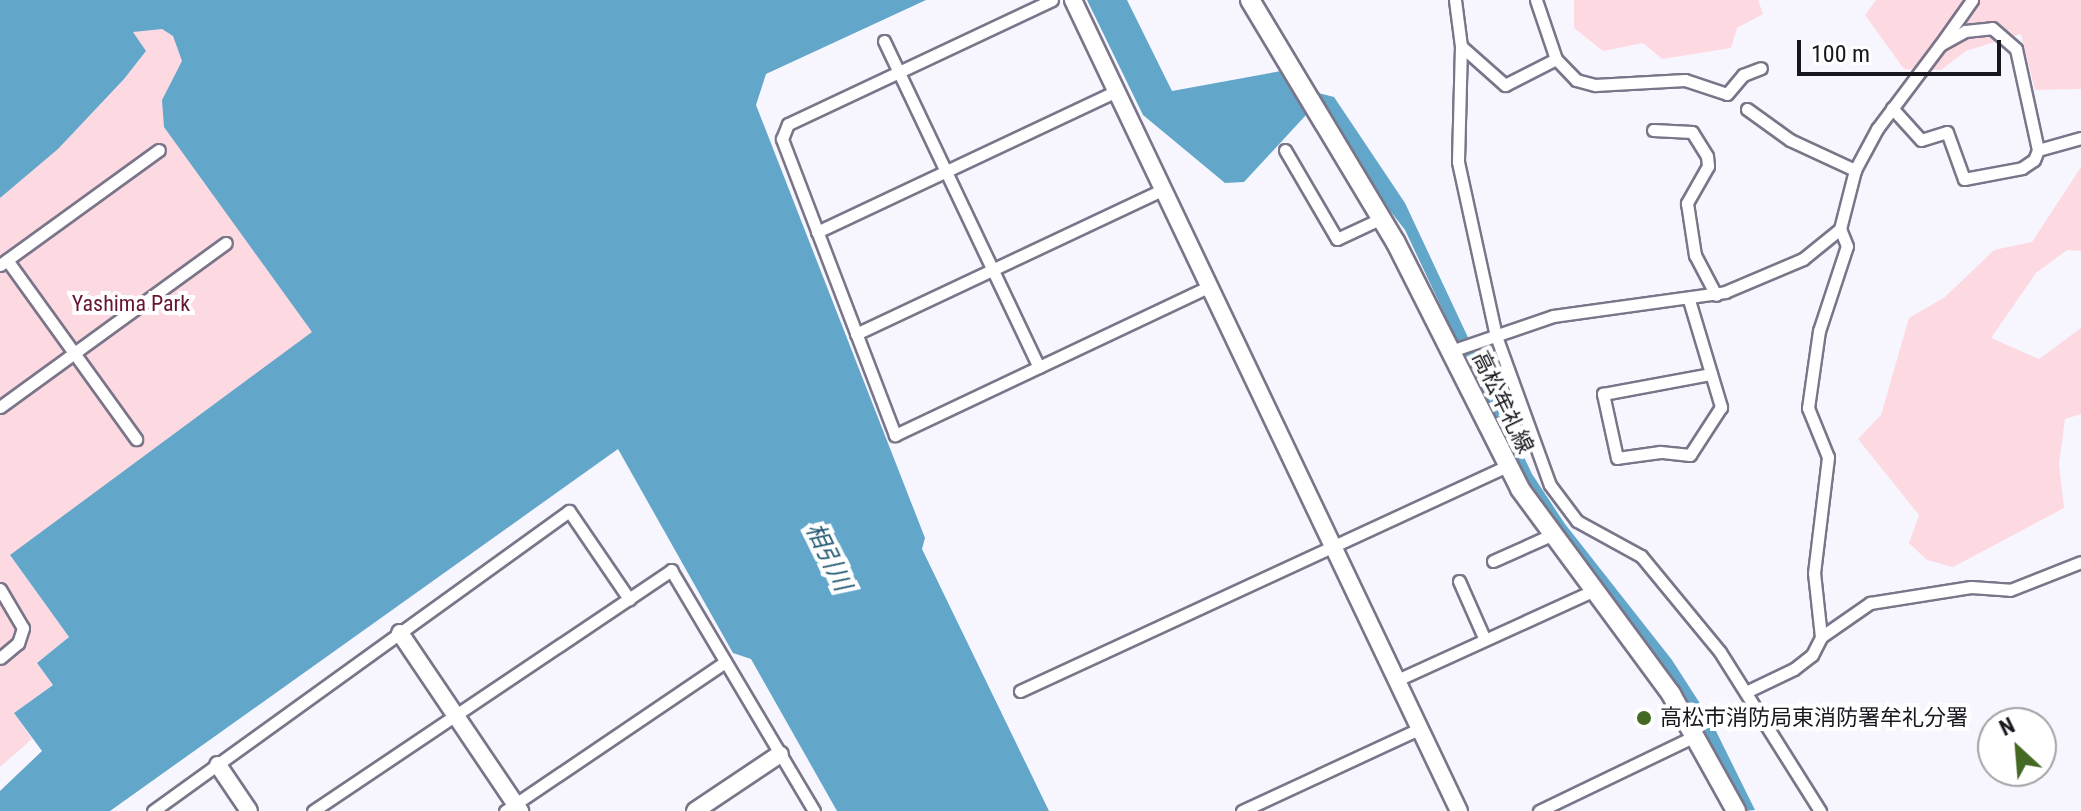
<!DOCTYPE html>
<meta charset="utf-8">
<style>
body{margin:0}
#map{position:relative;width:2081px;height:811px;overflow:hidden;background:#f7f5fe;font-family:"Roboto Condensed","Noto Sans JP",sans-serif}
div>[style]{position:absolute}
.green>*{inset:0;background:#fddae1}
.water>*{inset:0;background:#62a7ca}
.roads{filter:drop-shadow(2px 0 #7a7589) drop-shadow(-2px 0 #7a7589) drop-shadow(0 2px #7a7589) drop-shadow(0 -2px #7a7589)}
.street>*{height:11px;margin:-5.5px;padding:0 5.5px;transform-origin:5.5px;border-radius:5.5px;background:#fff}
.secondary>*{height:16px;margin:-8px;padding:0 8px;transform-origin:8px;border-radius:8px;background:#fff}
.primary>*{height:18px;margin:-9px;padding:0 9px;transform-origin:9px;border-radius:9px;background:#fff}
.dots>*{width:22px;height:22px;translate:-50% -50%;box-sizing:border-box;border:4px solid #fff;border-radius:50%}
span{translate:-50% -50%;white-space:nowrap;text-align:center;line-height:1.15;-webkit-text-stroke:8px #fff;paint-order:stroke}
.park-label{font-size:22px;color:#661433}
.street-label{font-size:22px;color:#18161e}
.poi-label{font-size:22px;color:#18161e}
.left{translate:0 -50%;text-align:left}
.water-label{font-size:24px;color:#255b75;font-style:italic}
.north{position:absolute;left:1977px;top:707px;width:80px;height:80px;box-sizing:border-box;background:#fff;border:2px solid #a3a2a5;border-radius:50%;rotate:334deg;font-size:22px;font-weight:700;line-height:32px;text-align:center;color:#18161e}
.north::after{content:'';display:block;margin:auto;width:28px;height:36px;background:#446923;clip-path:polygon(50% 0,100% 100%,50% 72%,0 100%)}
.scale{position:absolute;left:1797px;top:40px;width:204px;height:36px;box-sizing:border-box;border:4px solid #18161e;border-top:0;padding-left:10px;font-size:24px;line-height:28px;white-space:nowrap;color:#18161e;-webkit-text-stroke:6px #fff;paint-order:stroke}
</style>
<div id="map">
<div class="green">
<div style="clip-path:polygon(1574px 0,1758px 0,1763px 14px,1737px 28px,1731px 48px,1662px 59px,1643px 43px,1603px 51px,1574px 28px)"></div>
<div style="clip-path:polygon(1876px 0,2081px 0,2081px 89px,2035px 90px,2021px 34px,1966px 51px,1941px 70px,1904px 69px,1865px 15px)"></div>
<div style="clip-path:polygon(158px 25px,179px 38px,315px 333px,10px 555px,69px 637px,37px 663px,53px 685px,14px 713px,32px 739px,0 767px,0 182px,130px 31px)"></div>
<div style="clip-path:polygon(2081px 167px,2081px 251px,2067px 250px,2036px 273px,1991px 338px,2039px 359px,2081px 328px,2081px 414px,2065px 419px,2059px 464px,2064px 508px,1953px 567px,1927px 560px,1909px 543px,1919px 515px,1858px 439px,1881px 415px,1909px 318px,1945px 297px,1994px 250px,2032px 242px)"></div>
</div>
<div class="water">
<div style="clip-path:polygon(0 0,926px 0,766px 74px,756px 105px,925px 538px,922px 549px,1049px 811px,837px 811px,751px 659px,733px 653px,618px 449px,110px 811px,0 811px,0 791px,42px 751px,14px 713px,53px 685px,37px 663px,69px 637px,10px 555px,312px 332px,164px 127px,162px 100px,182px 61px,173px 36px,162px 29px,133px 32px,146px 51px,124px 79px,58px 149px,0 198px)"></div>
<div style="clip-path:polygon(1087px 0,1127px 0,1172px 91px,1281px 71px,1291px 86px,1334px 97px,1405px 203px,1532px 474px,1565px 524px,1672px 660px,1710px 719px,1755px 810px,1745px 811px,1690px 714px,1522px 478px,1405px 230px,1361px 173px,1332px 119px,1306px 115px,1244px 182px,1225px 183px,1143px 115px)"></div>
</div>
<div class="roads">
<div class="street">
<div style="left:1052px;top:0;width:292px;rotate:154.8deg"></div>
<div style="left:788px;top:124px;width:16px;rotate:112deg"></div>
<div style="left:782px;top:139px;width:317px;rotate:69.1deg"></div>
<div style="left:895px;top:435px;width:346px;rotate:-25.3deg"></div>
<div style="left:1455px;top:0;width:46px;rotate:82.6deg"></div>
<div style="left:1461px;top:46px;width:116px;rotate:91.5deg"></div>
<div style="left:1458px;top:162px;width:178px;rotate:77.7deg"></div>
<div style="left:1496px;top:336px;width:158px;rotate:70.1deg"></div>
<div style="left:1550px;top:485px;width:45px;rotate:53.1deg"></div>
<div style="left:1577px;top:521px;width:73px;rotate:28.7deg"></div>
<div style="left:1641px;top:556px;width:124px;rotate:50.5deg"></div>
<div style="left:1720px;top:652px;width:188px;rotate:57.8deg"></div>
<div style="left:1536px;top:0;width:62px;rotate:71.3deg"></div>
<div style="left:1556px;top:59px;width:29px;rotate:46deg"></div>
<div style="left:1576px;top:80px;width:20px;rotate:15deg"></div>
<div style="left:1595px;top:85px;width:90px;rotate:-3.2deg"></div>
<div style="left:1685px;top:80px;width:44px;rotate:18.4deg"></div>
<div style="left:1727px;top:94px;width:25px;rotate:-50deg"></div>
<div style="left:1743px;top:75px;width:19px;rotate:-21deg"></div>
<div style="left:884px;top:41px;width:361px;rotate:64.6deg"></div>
<div style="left:1941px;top:44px;width:54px;rotate:-54.8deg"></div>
<div style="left:1461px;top:46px;width:59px;rotate:41.6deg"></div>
<div style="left:1505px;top:85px;width:57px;rotate:-27deg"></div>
<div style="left:1892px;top:108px;width:43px;rotate:47.8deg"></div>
<div style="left:1921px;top:140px;width:27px;rotate:-17deg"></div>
<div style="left:1947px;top:132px;width:50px;rotate:70.1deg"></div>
<div style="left:1964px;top:179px;width:59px;rotate:-10.7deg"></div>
<div style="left:2022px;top:168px;width:14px;rotate:-34deg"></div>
<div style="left:2034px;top:160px;width:11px;rotate:-68deg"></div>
<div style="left:1747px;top:109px;width:53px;rotate:35.8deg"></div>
<div style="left:1790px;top:140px;width:72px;rotate:24.8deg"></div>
<div style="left:1653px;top:130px;width:39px;rotate:3deg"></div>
<div style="left:1692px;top:132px;width:28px;rotate:58deg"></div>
<div style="left:1707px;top:156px;width:10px;rotate:84deg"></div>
<div style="left:1708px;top:166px;width:43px;rotate:119.6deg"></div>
<div style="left:1687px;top:203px;width:53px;rotate:81.3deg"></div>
<div style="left:1695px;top:255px;width:45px;rotate:62.3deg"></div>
<div style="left:1285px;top:150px;width:103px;rotate:59.7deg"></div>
<div style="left:1337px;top:239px;width:50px;rotate:-25deg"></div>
<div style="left:817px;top:232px;width:331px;rotate:-25.2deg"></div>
<div style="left:7px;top:260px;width:221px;rotate:54.2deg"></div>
<div style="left:0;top:265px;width:196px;rotate:-35.9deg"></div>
<div style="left:1689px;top:300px;width:112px;rotate:73.3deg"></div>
<div style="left:1721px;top:407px;width:57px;rotate:122.9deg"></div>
<div style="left:1690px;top:455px;width:30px;rotate:-174deg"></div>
<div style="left:1660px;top:452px;width:43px;rotate:172.1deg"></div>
<div style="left:1617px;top:458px;width:66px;rotate:-102.3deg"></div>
<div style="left:1603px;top:394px;width:110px;rotate:-10.5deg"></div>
<div style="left:856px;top:334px;width:338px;rotate:-25.2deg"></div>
<div style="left:1451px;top:351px;width:108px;rotate:-18.9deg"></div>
<div style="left:1553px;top:316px;width:174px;rotate:-7.9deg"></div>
<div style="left:1725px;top:292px;width:85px;rotate:-22.9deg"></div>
<div style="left:1803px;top:259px;width:48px;rotate:-39deg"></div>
<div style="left:1840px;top:229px;width:61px;rotate:-75.7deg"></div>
<div style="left:1855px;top:170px;width:47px;rotate:-61.8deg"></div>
<div style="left:1877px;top:129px;width:105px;rotate:-53.1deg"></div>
<div style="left:1940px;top:45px;width:29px;rotate:-29deg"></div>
<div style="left:1965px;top:31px;width:27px;rotate:-6deg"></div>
<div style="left:1992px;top:28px;width:32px;rotate:41deg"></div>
<div style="left:2016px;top:49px;width:103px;rotate:77.7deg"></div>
<div style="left:2038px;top:150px;width:45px;rotate:-15.6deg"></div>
<div style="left:0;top:407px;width:279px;rotate:-36deg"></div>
<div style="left:1493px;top:561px;width:64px;rotate:-24.1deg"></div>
<div style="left:1459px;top:581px;width:64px;rotate:66.2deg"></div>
<div style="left:0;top:589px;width:45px;rotate:59.5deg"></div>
<div style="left:23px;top:628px;width:16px;rotate:108deg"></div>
<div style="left:18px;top:643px;width:23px;rotate:140deg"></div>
<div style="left:1821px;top:637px;width:60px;rotate:-34.8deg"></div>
<div style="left:1870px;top:603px;width:102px;rotate:-9deg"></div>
<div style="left:1971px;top:587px;width:39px;rotate:4deg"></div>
<div style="left:2010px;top:590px;width:76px;rotate:-21.5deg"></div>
<div style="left:1395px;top:681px;width:220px;rotate:-24.5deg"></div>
<div style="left:1020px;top:691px;width:536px;rotate:-24.8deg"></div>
<div style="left:1748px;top:691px;width:51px;rotate:-25.6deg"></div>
<div style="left:1794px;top:669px;width:23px;rotate:-38deg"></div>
<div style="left:1812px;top:655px;width:20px;rotate:-63deg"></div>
<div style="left:1821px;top:637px;width:64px;rotate:-96.2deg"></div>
<div style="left:1814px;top:573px;width:117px;rotate:-83.1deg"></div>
<div style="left:1828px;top:457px;width:53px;rotate:-112.2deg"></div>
<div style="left:1808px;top:408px;width:78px;rotate:-81.9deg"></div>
<div style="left:1819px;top:331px;width:89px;rotate:-71.8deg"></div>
<div style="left:1847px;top:246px;width:18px;rotate:-112deg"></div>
<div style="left:153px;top:811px;width:513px;rotate:-35.8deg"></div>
<div style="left:569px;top:511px;width:107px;rotate:55.7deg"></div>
<div style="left:313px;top:811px;width:432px;rotate:-33.9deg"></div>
<div style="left:671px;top:570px;width:280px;rotate:59.3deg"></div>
<div style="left:505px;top:811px;width:266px;rotate:-34.1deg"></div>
<div style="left:1242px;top:811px;width:195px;rotate:-24.9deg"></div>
<div style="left:1539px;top:811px;width:175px;rotate:-25.7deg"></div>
</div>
<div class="secondary">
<div style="left:1073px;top:0;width:898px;rotate:64.55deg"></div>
<div style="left:400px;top:633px;width:215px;rotate:56deg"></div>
<div style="left:218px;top:765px;width:55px;rotate:56deg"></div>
<div style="left:695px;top:811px;width:102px;rotate:-33.8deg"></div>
</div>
<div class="primary">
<div style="left:1250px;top:0;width:283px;rotate:59deg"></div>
<div style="left:1396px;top:243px;width:275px;rotate:63.2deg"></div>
<div style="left:1520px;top:489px;width:255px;rotate:53.6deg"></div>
<div style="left:1671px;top:694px;width:134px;rotate:60.9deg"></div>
</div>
</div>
<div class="dots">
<div style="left:1644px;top:718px;background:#446923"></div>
</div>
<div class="park-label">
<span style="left:131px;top:304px">Yashima Park</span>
</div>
<div class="street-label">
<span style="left:1503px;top:402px;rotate:64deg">高松牟礼線</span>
</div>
<div class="poi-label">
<span class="left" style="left:1660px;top:718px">高松市消防局東消防署牟礼分署</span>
</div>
<div class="water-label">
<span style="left:828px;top:557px;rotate:64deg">相引川</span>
</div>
<div class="north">N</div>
<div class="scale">100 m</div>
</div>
